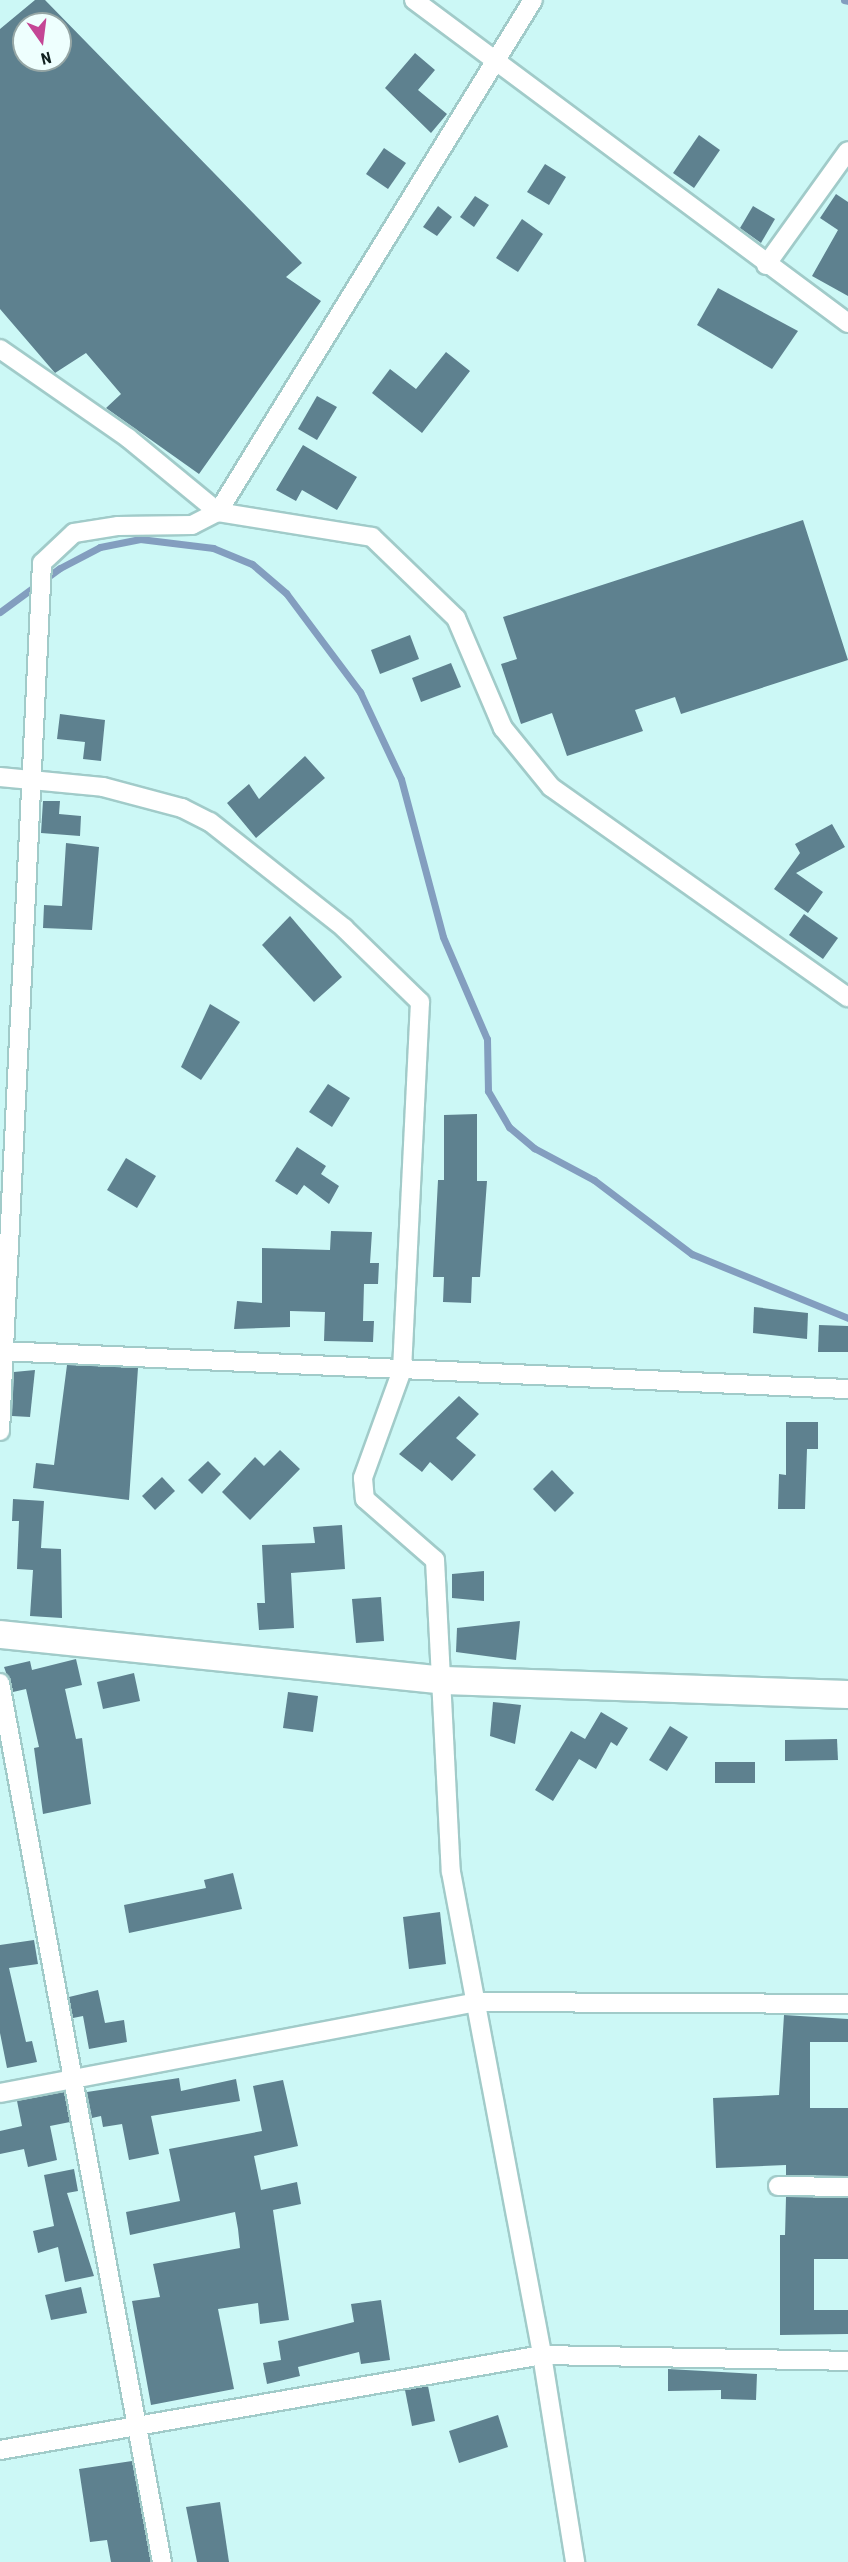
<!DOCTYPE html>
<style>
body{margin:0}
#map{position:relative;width:848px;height:2562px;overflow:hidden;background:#ccf8f6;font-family:"Roboto Condensed",sans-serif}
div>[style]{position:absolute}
.stream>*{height:7px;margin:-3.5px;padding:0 3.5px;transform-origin:3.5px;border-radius:3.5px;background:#839ebf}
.building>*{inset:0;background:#5e818f}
.roads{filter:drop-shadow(2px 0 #a1cbc9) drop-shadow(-2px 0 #a1cbc9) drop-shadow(0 2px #a1cbc9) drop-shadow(0 -2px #a1cbc9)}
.street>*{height:18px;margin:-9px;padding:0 9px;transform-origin:9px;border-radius:9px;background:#fff}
.secondary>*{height:27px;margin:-13.5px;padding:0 13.5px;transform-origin:13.5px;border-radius:13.5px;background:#fff}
span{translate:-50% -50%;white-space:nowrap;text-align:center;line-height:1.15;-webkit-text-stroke:5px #eefffe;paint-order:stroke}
.north{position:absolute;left:12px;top:12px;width:60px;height:60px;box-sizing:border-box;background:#eefffe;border:2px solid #95a6a5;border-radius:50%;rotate:166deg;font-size:16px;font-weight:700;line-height:24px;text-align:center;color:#102120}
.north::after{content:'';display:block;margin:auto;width:21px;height:27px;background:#c44695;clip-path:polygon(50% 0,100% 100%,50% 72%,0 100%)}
</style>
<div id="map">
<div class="stream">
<div style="left:844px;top:0;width:4px;rotate:14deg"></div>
<div style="left:0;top:612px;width:74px;rotate:-36.3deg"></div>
<div style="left:60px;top:568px;width:45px;rotate:-27.7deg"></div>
<div style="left:100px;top:547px;width:41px;rotate:-11.3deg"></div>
<div style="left:140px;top:539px;width:74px;rotate:7deg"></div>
<div style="left:213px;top:548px;width:42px;rotate:22.3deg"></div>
<div style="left:252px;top:564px;width:45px;rotate:40.5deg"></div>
<div style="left:286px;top:593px;width:124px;rotate:53.2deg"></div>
<div style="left:360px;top:692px;width:96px;rotate:64.8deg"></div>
<div style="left:401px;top:779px;width:163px;rotate:75.1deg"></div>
<div style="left:443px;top:937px;width:111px;rotate:66.7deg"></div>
<div style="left:487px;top:1039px;width:52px;rotate:88.9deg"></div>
<div style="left:488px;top:1091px;width:42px;rotate:59.7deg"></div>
<div style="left:509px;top:1127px;width:33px;rotate:40deg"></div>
<div style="left:534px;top:1148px;width:68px;rotate:28.1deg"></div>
<div style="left:594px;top:1180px;width:123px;rotate:37.1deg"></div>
<div style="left:692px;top:1254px;width:169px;rotate:22.3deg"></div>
</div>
<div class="building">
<div style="clip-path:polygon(evenodd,35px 0,45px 0,302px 263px,286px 277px,321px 301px,199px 474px,106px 408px,121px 394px,86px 353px,55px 373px,0 309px,0 29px,35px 0,24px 24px,60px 24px,60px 60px,24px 60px,24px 24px)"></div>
<div style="clip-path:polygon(415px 53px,435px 70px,418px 90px,447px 114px,431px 133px,385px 88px)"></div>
<div style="clip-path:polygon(699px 135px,720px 150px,694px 188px,673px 173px)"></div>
<div style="clip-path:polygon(384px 148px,406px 163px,388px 189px,366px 174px)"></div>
<div style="clip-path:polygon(545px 164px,566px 177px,549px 205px,527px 192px)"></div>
<div style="clip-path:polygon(836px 194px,848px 202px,848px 296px,812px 276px,838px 230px,820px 218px)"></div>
<div style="clip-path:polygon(475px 196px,489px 205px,474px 227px,460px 217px)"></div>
<div style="clip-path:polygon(438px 206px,452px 217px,437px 236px,423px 227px)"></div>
<div style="clip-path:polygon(753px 206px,775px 219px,761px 243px,740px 228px)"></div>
<div style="clip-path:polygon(522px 219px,543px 234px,518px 272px,496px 258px)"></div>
<div style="clip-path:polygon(718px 288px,798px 331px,772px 369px,697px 325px)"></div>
<div style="clip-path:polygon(446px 352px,470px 371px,422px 433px,372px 393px,390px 369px,416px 389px)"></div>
<div style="clip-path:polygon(317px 396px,337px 407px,317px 440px,298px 429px)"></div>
<div style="clip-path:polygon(303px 445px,357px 477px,337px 510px,302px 490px,296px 501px,276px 490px)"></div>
<div style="clip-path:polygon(803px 520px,848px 660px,681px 714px,675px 697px,635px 710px,643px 731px,567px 756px,552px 713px,521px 724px,501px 664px,517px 659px,503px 617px)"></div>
<div style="clip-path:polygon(410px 635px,419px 659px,380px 674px,371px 650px)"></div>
<div style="clip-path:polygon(451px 663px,461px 687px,421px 702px,412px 678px)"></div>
<div style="clip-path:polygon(60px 714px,105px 720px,101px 761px,83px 759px,85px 742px,57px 739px)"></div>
<div style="clip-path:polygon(305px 756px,325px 778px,256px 838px,227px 803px,249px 784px,259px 799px)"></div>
<div style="clip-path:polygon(43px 801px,60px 801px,59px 814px,81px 816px,80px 836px,41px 833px)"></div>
<div style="clip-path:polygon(832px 824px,845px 847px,796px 873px,823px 892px,808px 913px,774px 889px,800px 853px,795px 844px)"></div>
<div style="clip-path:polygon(66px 843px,99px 847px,92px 930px,43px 928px,44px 905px,62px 906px)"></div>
<div style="clip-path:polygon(804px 914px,838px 938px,823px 959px,789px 935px)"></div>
<div style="clip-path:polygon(290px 916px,342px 977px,314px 1002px,262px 945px)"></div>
<div style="clip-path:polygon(210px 1004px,240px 1022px,201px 1080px,181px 1067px)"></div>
<div style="clip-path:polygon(328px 1084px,350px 1098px,332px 1127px,309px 1112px)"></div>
<div style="clip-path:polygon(477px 1114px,477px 1181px,487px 1181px,480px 1277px,472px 1277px,471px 1303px,443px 1302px,444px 1277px,433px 1277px,438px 1180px,444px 1180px,444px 1115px)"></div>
<div style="clip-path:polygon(297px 1147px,326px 1166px,321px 1174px,339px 1186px,329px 1204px,304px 1185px,297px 1195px,275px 1181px)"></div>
<div style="clip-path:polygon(126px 1158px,156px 1176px,137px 1208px,107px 1190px)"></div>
<div style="clip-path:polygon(331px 1231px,372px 1232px,370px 1263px,379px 1263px,378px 1284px,364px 1284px,363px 1321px,374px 1321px,373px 1342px,324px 1341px,325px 1312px,290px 1311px,290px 1327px,234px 1329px,237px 1301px,262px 1303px,262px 1248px,330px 1250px)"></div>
<div style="clip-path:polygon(754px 1307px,808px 1313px,807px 1339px,753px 1333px)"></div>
<div style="clip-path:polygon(819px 1325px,848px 1326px,848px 1352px,818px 1352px)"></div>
<div style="clip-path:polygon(67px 1365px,138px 1368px,129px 1500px,33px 1488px,36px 1463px,54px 1465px)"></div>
<div style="clip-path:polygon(35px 1370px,30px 1417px,12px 1416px,14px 1372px)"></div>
<div style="clip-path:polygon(459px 1396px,479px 1414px,456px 1438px,476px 1455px,452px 1481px,430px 1462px,422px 1472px,399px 1454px)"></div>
<div style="clip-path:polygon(786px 1422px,818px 1422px,818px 1449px,807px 1449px,805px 1509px,778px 1509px,779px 1474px,786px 1475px)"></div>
<div style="clip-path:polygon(280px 1450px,300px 1469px,250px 1520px,222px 1492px,255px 1457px,264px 1466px)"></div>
<div style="clip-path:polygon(208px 1461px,221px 1474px,202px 1494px,188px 1480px)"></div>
<div style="clip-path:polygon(552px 1470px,574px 1493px,555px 1512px,533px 1489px)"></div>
<div style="clip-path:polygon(162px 1477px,175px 1491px,155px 1510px,142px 1496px)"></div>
<div style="clip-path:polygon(13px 1499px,44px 1501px,41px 1548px,61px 1549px,62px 1618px,30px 1616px,33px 1570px,17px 1569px,19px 1521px,12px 1521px)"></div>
<div style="clip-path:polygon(342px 1525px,345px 1569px,291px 1573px,294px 1628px,259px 1630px,257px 1603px,265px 1603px,262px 1545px,315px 1543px,313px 1527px)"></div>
<div style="clip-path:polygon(484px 1571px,484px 1601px,452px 1598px,452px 1574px)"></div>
<div style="clip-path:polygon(381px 1597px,384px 1641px,356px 1643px,352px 1599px)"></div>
<div style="clip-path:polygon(520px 1621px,516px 1660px,456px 1652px,457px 1628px)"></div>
<div style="clip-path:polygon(76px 1659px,82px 1685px,65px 1689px,76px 1739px,82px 1738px,91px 1804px,43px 1814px,34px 1748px,39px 1747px,26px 1689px,13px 1692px,4px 1667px,30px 1661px,32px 1670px)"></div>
<div style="clip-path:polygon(134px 1673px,140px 1701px,103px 1709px,97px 1682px)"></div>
<div style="clip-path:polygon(288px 1692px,318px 1696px,313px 1732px,283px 1728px)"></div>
<div style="clip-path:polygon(493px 1702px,521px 1705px,515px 1744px,490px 1736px)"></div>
<div style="clip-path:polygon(601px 1712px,628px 1728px,617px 1746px,611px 1742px,596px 1769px,579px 1759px,553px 1801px,535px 1790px,571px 1731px,585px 1739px)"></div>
<div style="clip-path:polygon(670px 1726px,688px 1737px,667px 1771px,649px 1760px)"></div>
<div style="clip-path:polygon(837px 1739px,838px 1760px,785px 1761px,785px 1740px)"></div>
<div style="clip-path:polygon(715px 1762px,755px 1762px,755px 1783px,715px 1783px)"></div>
<div style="clip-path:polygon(233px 1873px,242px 1909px,129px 1933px,124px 1905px,206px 1888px,204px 1880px)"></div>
<div style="clip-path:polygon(440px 1912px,446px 1964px,409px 1969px,403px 1917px)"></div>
<div style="clip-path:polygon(34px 1940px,38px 1964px,9px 1968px,26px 2042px,32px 2041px,37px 2062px,7px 2068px,0 2033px,0 1945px)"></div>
<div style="clip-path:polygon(98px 1990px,105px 2023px,124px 2020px,127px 2042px,89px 2049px,83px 2016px,73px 2018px,69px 1997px)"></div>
<div style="clip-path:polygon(784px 2015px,848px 2019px,848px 2042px,810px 2042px,810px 2108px,848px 2108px,848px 2176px,786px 2175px,786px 2165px,716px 2168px,713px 2098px,779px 2095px)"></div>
<div style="clip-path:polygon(179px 2078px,181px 2091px,236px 2079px,240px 2101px,151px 2116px,159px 2154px,129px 2160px,122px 2124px,103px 2127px,101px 2116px,92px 2118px,87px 2092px)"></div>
<div style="clip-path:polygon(283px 2080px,298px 2146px,254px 2156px,261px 2190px,297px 2182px,301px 2204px,273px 2210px,289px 2320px,260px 2324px,258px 2303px,218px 2309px,234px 2389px,151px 2405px,132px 2301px,160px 2297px,153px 2264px,240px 2248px,238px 2229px,235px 2212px,130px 2235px,126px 2212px,180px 2201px,169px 2149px,262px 2131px,253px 2086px)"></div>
<div style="clip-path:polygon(64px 2092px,70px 2122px,50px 2126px,57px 2160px,28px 2167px,24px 2149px,0 2154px,0 2131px,22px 2126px,17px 2101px)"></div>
<div style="clip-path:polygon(74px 2169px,78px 2191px,67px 2193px,94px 2276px,65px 2282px,58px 2247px,38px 2253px,33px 2231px,54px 2226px,44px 2175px)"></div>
<div style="clip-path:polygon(786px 2197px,848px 2198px,848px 2259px,814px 2259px,814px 2310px,848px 2310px,848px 2334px,780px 2335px,780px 2235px,785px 2235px)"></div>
<div style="clip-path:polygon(81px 2287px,87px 2313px,51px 2320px,45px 2295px)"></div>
<div style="clip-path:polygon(381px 2300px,390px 2360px,361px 2364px,359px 2352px,298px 2367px,300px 2376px,267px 2384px,263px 2363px,281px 2360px,278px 2341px,354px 2322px,351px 2304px)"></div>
<div style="clip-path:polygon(668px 2369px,757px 2374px,756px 2400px,721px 2399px,721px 2390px,668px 2391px)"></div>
<div style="clip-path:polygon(428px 2386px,435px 2421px,412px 2426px,405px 2390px)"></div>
<div style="clip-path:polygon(498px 2415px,508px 2447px,459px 2463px,449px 2431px)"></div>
<div style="clip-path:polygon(132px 2461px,151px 2562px,111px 2562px,107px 2540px,90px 2542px,79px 2469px)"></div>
<div style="clip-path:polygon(220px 2502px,229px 2562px,197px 2562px,186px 2507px)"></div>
</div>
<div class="roads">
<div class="street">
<div style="left:414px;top:0;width:541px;rotate:36.66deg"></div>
<div style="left:766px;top:265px;width:140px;rotate:-54.3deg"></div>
<div style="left:0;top:349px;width:156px;rotate:34.8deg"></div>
<div style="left:128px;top:438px;width:117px;rotate:39.4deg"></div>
<div style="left:218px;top:512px;width:156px;rotate:9.2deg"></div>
<div style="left:372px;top:537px;width:117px;rotate:44deg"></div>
<div style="left:456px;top:618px;width:120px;rotate:66.9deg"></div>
<div style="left:503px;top:728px;width:76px;rotate:50.9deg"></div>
<div style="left:551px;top:787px;width:364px;rotate:35.3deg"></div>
<div style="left:0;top:777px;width:103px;rotate:5.5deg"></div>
<div style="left:103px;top:787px;width:82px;rotate:14.9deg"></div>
<div style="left:182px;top:808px;width:31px;rotate:27deg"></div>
<div style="left:210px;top:822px;width:171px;rotate:38.3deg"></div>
<div style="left:344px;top:928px;width:106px;rotate:44.2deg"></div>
<div style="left:420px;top:1002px;width:368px;rotate:92.8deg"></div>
<div style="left:402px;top:1370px;width:115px;rotate:109.9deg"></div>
<div style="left:363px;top:1478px;width:21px;rotate:85deg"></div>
<div style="left:365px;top:1499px;width:93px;rotate:41.1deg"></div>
<div style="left:435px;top:1560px;width:312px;rotate:87.1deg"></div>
<div style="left:451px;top:1872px;width:491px;rotate:79.3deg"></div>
<div style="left:542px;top:2355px;width:210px;rotate:80.9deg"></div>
<div style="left:0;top:1351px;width:849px;rotate:2.57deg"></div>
<div style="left:0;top:1431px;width:869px;rotate:-87.23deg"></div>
<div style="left:42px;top:563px;width:44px;rotate:-43.2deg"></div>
<div style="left:74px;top:533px;width:45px;rotate:-9deg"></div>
<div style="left:118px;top:526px;width:74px;rotate:-0.8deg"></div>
<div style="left:192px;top:525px;width:29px;rotate:-27deg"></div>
<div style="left:218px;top:512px;width:601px;rotate:-58.4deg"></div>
<div style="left:0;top:1683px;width:894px;rotate:79.56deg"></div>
<div style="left:0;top:2093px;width:486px;rotate:-10.8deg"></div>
<div style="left:477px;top:2002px;width:371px;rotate:0.3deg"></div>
<div style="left:778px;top:2186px;width:70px;rotate:0.8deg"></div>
<div style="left:0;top:2450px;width:550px;rotate:-9.94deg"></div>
<div style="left:542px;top:2355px;width:306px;rotate:1.1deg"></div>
</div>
<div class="secondary">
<div style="left:0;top:1634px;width:445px;rotate:5.9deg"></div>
<div style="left:443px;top:1680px;width:405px;rotate:2deg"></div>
</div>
</div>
<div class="north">N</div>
</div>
